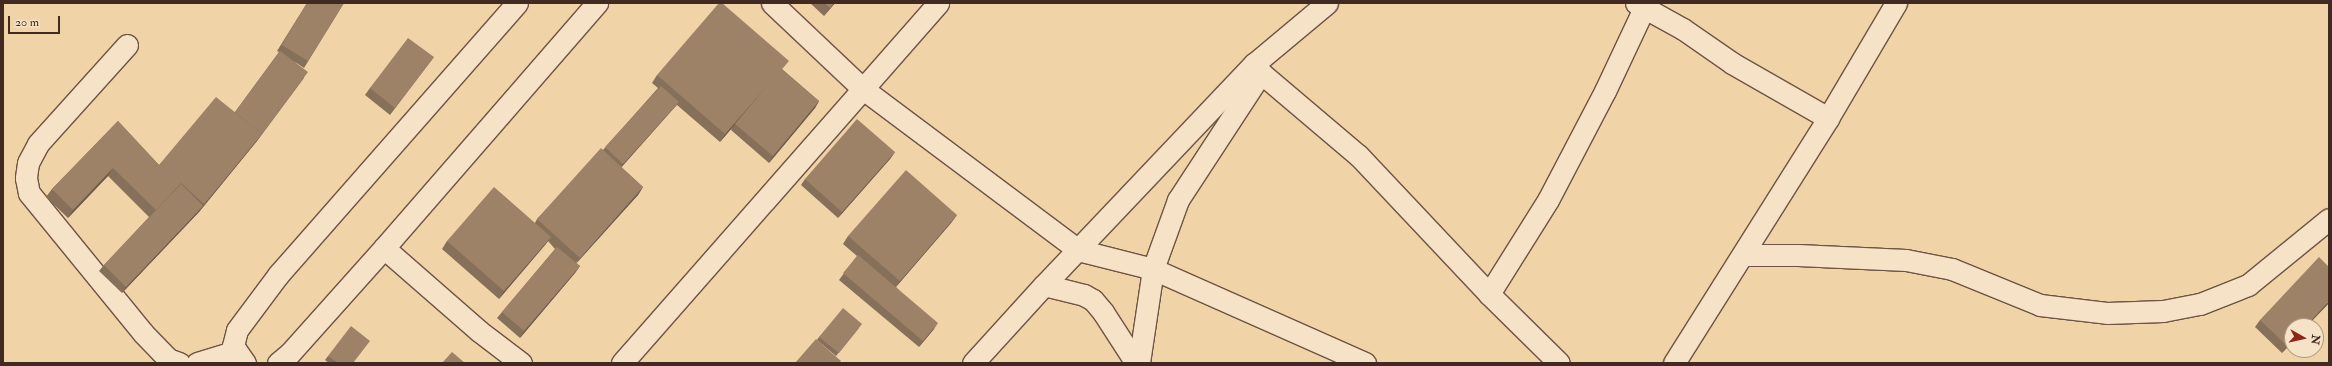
<!DOCTYPE html>
<style>
body{margin:0}
#map{position:relative;width:2332px;height:366px;overflow:hidden;background:#f1d3a8;font-family:"IM FELL Double Pica",serif}
div>[style]{position:absolute}
.roads{filter:drop-shadow(1px 0 #6d5444) drop-shadow(-1px 0 #6d5444) drop-shadow(0 1px #6d5444) drop-shadow(0 -1px #6d5444)}
.street>*{height:21px;margin:-10.5px;padding:0 10.5px;transform-origin:10.5px;border-radius:10.5px;background:#f6e2c6}
.wall>*{inset:0;background:#877059}
.shaded-wall>*{inset:0;background:#6e5b49}
.building>*{inset:0;background:#9d8268}
span{translate:-50% -50%;white-space:nowrap;text-align:center;line-height:1.15;-webkit-text-stroke:4px #f6e2c6;paint-order:stroke}
.frame{position:absolute;inset:0;border:4px solid #412a22;pointer-events:none}
.north{position:absolute;left:2284px;top:318px;width:40px;height:40px;box-sizing:border-box;background:#f6e2c6;border:1px solid #ae9884;border-radius:50%;rotate:98deg;font-size:11px;font-weight:700;line-height:16px;text-align:center;color:#412a22}
.north::after{content:'';display:block;margin:auto;width:14px;height:18px;background:#8f2418;clip-path:polygon(50% 0,100% 100%,50% 72%,0 100%)}
.scale{position:absolute;left:8px;top:16px;width:52px;height:18px;box-sizing:border-box;border:2px solid #412a22;border-top:0;padding-left:5px;font-size:12px;line-height:14px;white-space:nowrap;color:#412a22;-webkit-text-stroke:3px #f6e2c6;paint-order:stroke}
</style>
<div id="map">
<div class="roads">
<div class="street">
<div style="left:772px;top:3px;width:125px;rotate:43.4deg"></div>
<div style="left:863px;top:89px;width:269px;rotate:36.8deg"></div>
<div style="left:1078px;top:250px;width:77px;rotate:14.2deg"></div>
<div style="left:1153px;top:269px;width:95px;rotate:98.5deg"></div>
<div style="left:1636px;top:3px;width:54px;rotate:29deg"></div>
<div style="left:1683px;top:29px;width:60px;rotate:34.8deg"></div>
<div style="left:1732px;top:63px;width:111px;rotate:29.8deg"></div>
<div style="left:127px;top:45px;width:133px;rotate:132deg"></div>
<div style="left:38px;top:144px;width:21px;rotate:118deg"></div>
<div style="left:28px;top:163px;width:15px;rotate:98deg"></div>
<div style="left:26px;top:178px;width:15px;rotate:79deg"></div>
<div style="left:29px;top:193px;width:181px;rotate:50.8deg"></div>
<div style="left:143px;top:333px;width:36px;rotate:46deg"></div>
<div style="left:168px;top:359px;width:12px;rotate:20deg"></div>
<div style="left:1254px;top:64px;width:11px;rotate:52deg"></div>
<div style="left:1261px;top:73px;width:128px;rotate:40.3deg"></div>
<div style="left:1359px;top:156px;width:190px;rotate:46.7deg"></div>
<div style="left:1489px;top:294px;width:98px;rotate:44.6deg"></div>
<div style="left:1261px;top:73px;width:152px;rotate:123.2deg"></div>
<div style="left:1178px;top:200px;width:73px;rotate:109.9deg"></div>
<div style="left:1153px;top:269px;width:232px;rotate:23.9deg"></div>
<div style="left:384px;top:248px;width:126px;rotate:41.1deg"></div>
<div style="left:479px;top:331px;width:53px;rotate:37.3deg"></div>
<div style="left:1743px;top:255px;width:55px"></div>
<div style="left:1798px;top:255px;width:108px;rotate:2.7deg"></div>
<div style="left:1906px;top:260px;width:47px;rotate:11.1deg"></div>
<div style="left:1952px;top:269px;width:95px;rotate:22.2deg"></div>
<div style="left:2040px;top:305px;width:67px;rotate:6.8deg"></div>
<div style="left:2107px;top:313px;width:56px;rotate:-2deg"></div>
<div style="left:2163px;top:311px;width:38px;rotate:-11deg"></div>
<div style="left:2200px;top:304px;width:52px;rotate:-21.6deg"></div>
<div style="left:2248px;top:285px;width:104px;rotate:-39.2deg"></div>
<div style="left:1044px;top:285px;width:41px;rotate:14deg"></div>
<div style="left:1084px;top:295px;width:10px;rotate:29deg"></div>
<div style="left:1093px;top:300px;width:16px;rotate:50deg"></div>
<div style="left:1103px;top:312px;width:61px;rotate:57.1deg"></div>
<div style="left:1489px;top:294px;width:111px;rotate:-57.9deg"></div>
<div style="left:1548px;top:200px;width:123px;rotate:-62.4deg"></div>
<div style="left:1605px;top:91px;width:92px;rotate:-64.8deg"></div>
<div style="left:197px;top:363px;width:41px;rotate:-17.1deg"></div>
<div style="left:245px;top:363px;width:21px;rotate:-125deg"></div>
<div style="left:233px;top:346px;width:16px;rotate:-76deg"></div>
<div style="left:237px;top:330px;width:69px;rotate:-53.3deg"></div>
<div style="left:278px;top:275px;width:362px;rotate:-48.7deg"></div>
<div style="left:278px;top:363px;width:16px;rotate:-40deg"></div>
<div style="left:290px;top:353px;width:141px;rotate:-48.2deg"></div>
<div style="left:384px;top:248px;width:325px;rotate:-49deg"></div>
<div style="left:622px;top:363px;width:479px;rotate:-48.7deg"></div>
<div style="left:973px;top:363px;width:105px;rotate:-47.7deg"></div>
<div style="left:1044px;top:285px;width:305px;rotate:-46.5deg"></div>
<div style="left:1254px;top:64px;width:95px;rotate:-39.9deg"></div>
<div style="left:1674px;top:363px;width:289px;rotate:-57.8deg"></div>
<div style="left:1828px;top:118px;width:134px;rotate:-59.4deg"></div>
</div>
</div>
<div class="wall">
<div style="clip-path:polygon(307px 3px,344px 3px,304px 68px,295px 62px,304px 78px,257px 141px,199px 212px,122px 293px,99px 271px,104px 265px,149px 217px,108px 176px,68px 218px,46px 197px,52px 189px,118px 121px,159px 165px,235px 112px,279px 52px,277px 51px)"></div>
<div style="clip-path:polygon(810px 3px,835px 3px,824px 16px)"></div>
<div style="clip-path:polygon(434px 57px,390px 115px,365px 95px,370px 88px)"></div>
<div style="clip-path:polygon(782px 69px,819px 101px,815px 108px,769px 163px,731px 130px,732px 128px,720px 142px,677px 105px,674px 108px,621px 167px,643px 187px,638px 195px,576px 263px,580px 266px,575px 273px,520px 338px,497px 318px,502px 312px,555px 249px,548px 241px,499px 299px,442px 249px,447px 241px,535px 223px,537px 219px,603px 150px,658px 88px,652px 83px,657px 75px)"></div>
<div style="clip-path:polygon(895px 152px,890px 159px,838px 218px,801px 185px,805px 179px)"></div>
<div style="clip-path:polygon(957px 215px,951px 223px,896px 287px,934px 329px,919px 347px,839px 280px,857px 256px,843px 244px,848px 236px)"></div>
<div style="clip-path:polygon(2329px 303px,2307px 326px,2292px 326px,2292px 342px,2282px 353px,2255px 327px,2260px 320px)"></div>
<div style="clip-path:polygon(859px 328px,836px 356px,817px 340px,819px 337px)"></div>
<div style="clip-path:polygon(328px 356px,354px 363px,329px 363px,325px 360px)"></div>
</div>
<div class="shaded-wall">
<div style="clip-path:polygon(834px 3px,835px 3px,824px 16px,830px 8px)"></div>
<div style="clip-path:polygon(789px 61px,783px 68px,720px 142px,725px 134px)"></div>
<div style="clip-path:polygon(304px 78px,257px 141px,199px 212px,122px 293px,126px 287px,203px 206px,262px 134px)"></div>
<div style="clip-path:polygon(819px 101px,815px 108px,769px 163px,773px 156px)"></div>
<div style="clip-path:polygon(679px 102px,674px 108px,619px 170px,623px 164px)"></div>
<div style="clip-path:polygon(895px 152px,890px 159px,838px 218px,842px 212px)"></div>
<div style="clip-path:polygon(113px 168px,108px 176px,68px 218px,73px 210px)"></div>
<div style="clip-path:polygon(643px 187px,638px 195px,574px 266px,580px 258px)"></div>
<div style="clip-path:polygon(957px 215px,951px 223px,894px 289px,900px 281px)"></div>
<div style="clip-path:polygon(551px 237px,546px 244px,499px 299px,504px 291px)"></div>
<div style="clip-path:polygon(580px 266px,575px 273px,520px 338px,524px 331px)"></div>
<div style="clip-path:polygon(2329px 301px,2329px 303px,2307px 326px,2306px 326px)"></div>
<div style="clip-path:polygon(938px 323px,934px 329px,919px 347px,923px 341px)"></div>
<div style="clip-path:polygon(2292px 341px,2292px 342px,2282px 353px,2287px 346px)"></div>
</div>
<div class="building">
<div style="clip-path:polygon(307px 3px,344px 3px,308px 61px,282px 45px)"></div>
<div style="clip-path:polygon(719px 3px,722px 3px,789px 61px,725px 134px,657px 75px)"></div>
<div style="clip-path:polygon(824px 3px,834px 3px,830px 8px)"></div>
<div style="clip-path:polygon(408px 38px,434px 57px,395px 108px,370px 88px)"></div>
<div style="clip-path:polygon(280px 51px,308px 72px,261px 135px,262px 134px,235px 112px)"></div>
<div style="clip-path:polygon(781px 69px,819px 101px,773px 156px,735px 124px)"></div>
<div style="clip-path:polygon(661px 86px,679px 102px,623px 164px,605px 147px)"></div>
<div style="clip-path:polygon(216px 97px,262px 134px,204px 204px,181px 183px,156px 210px,113px 168px,73px 210px,52px 189px,118px 121px,159px 165px)"></div>
<div style="clip-path:polygon(857px 119px,895px 152px,842px 212px,805px 179px)"></div>
<div style="clip-path:polygon(601px 148px,643px 187px,580px 258px,537px 219px)"></div>
<div style="clip-path:polygon(906px 170px,957px 215px,900px 281px,848px 236px)"></div>
<div style="clip-path:polygon(181px 184px,203px 206px,126px 287px,104px 265px)"></div>
<div style="clip-path:polygon(494px 187px,551px 237px,504px 291px,447px 241px)"></div>
<div style="clip-path:polygon(557px 247px,580px 266px,524px 331px,502px 312px)"></div>
<div style="clip-path:polygon(858px 255px,938px 323px,923px 341px,843px 273px)"></div>
<div style="clip-path:polygon(2319px 257px,2329px 267px,2329px 301px,2306px 326px,2292px 326px,2292px 341px,2287px 346px,2260px 320px)"></div>
<div style="clip-path:polygon(843px 308px,862px 324px,839px 353px,819px 337px)"></div>
<div style="clip-path:polygon(351px 326px,370px 341px,353px 363px,338px 363px,328px 356px)"></div>
<div style="clip-path:polygon(816px 339px,841px 361px,839px 363px,795px 363px)"></div>
<div style="clip-path:polygon(452px 352px,465px 363px,442px 363px)"></div>
</div>
<div class="frame"></div>
<div class="north">N</div>
<div class="scale">20 m</div>
</div>
